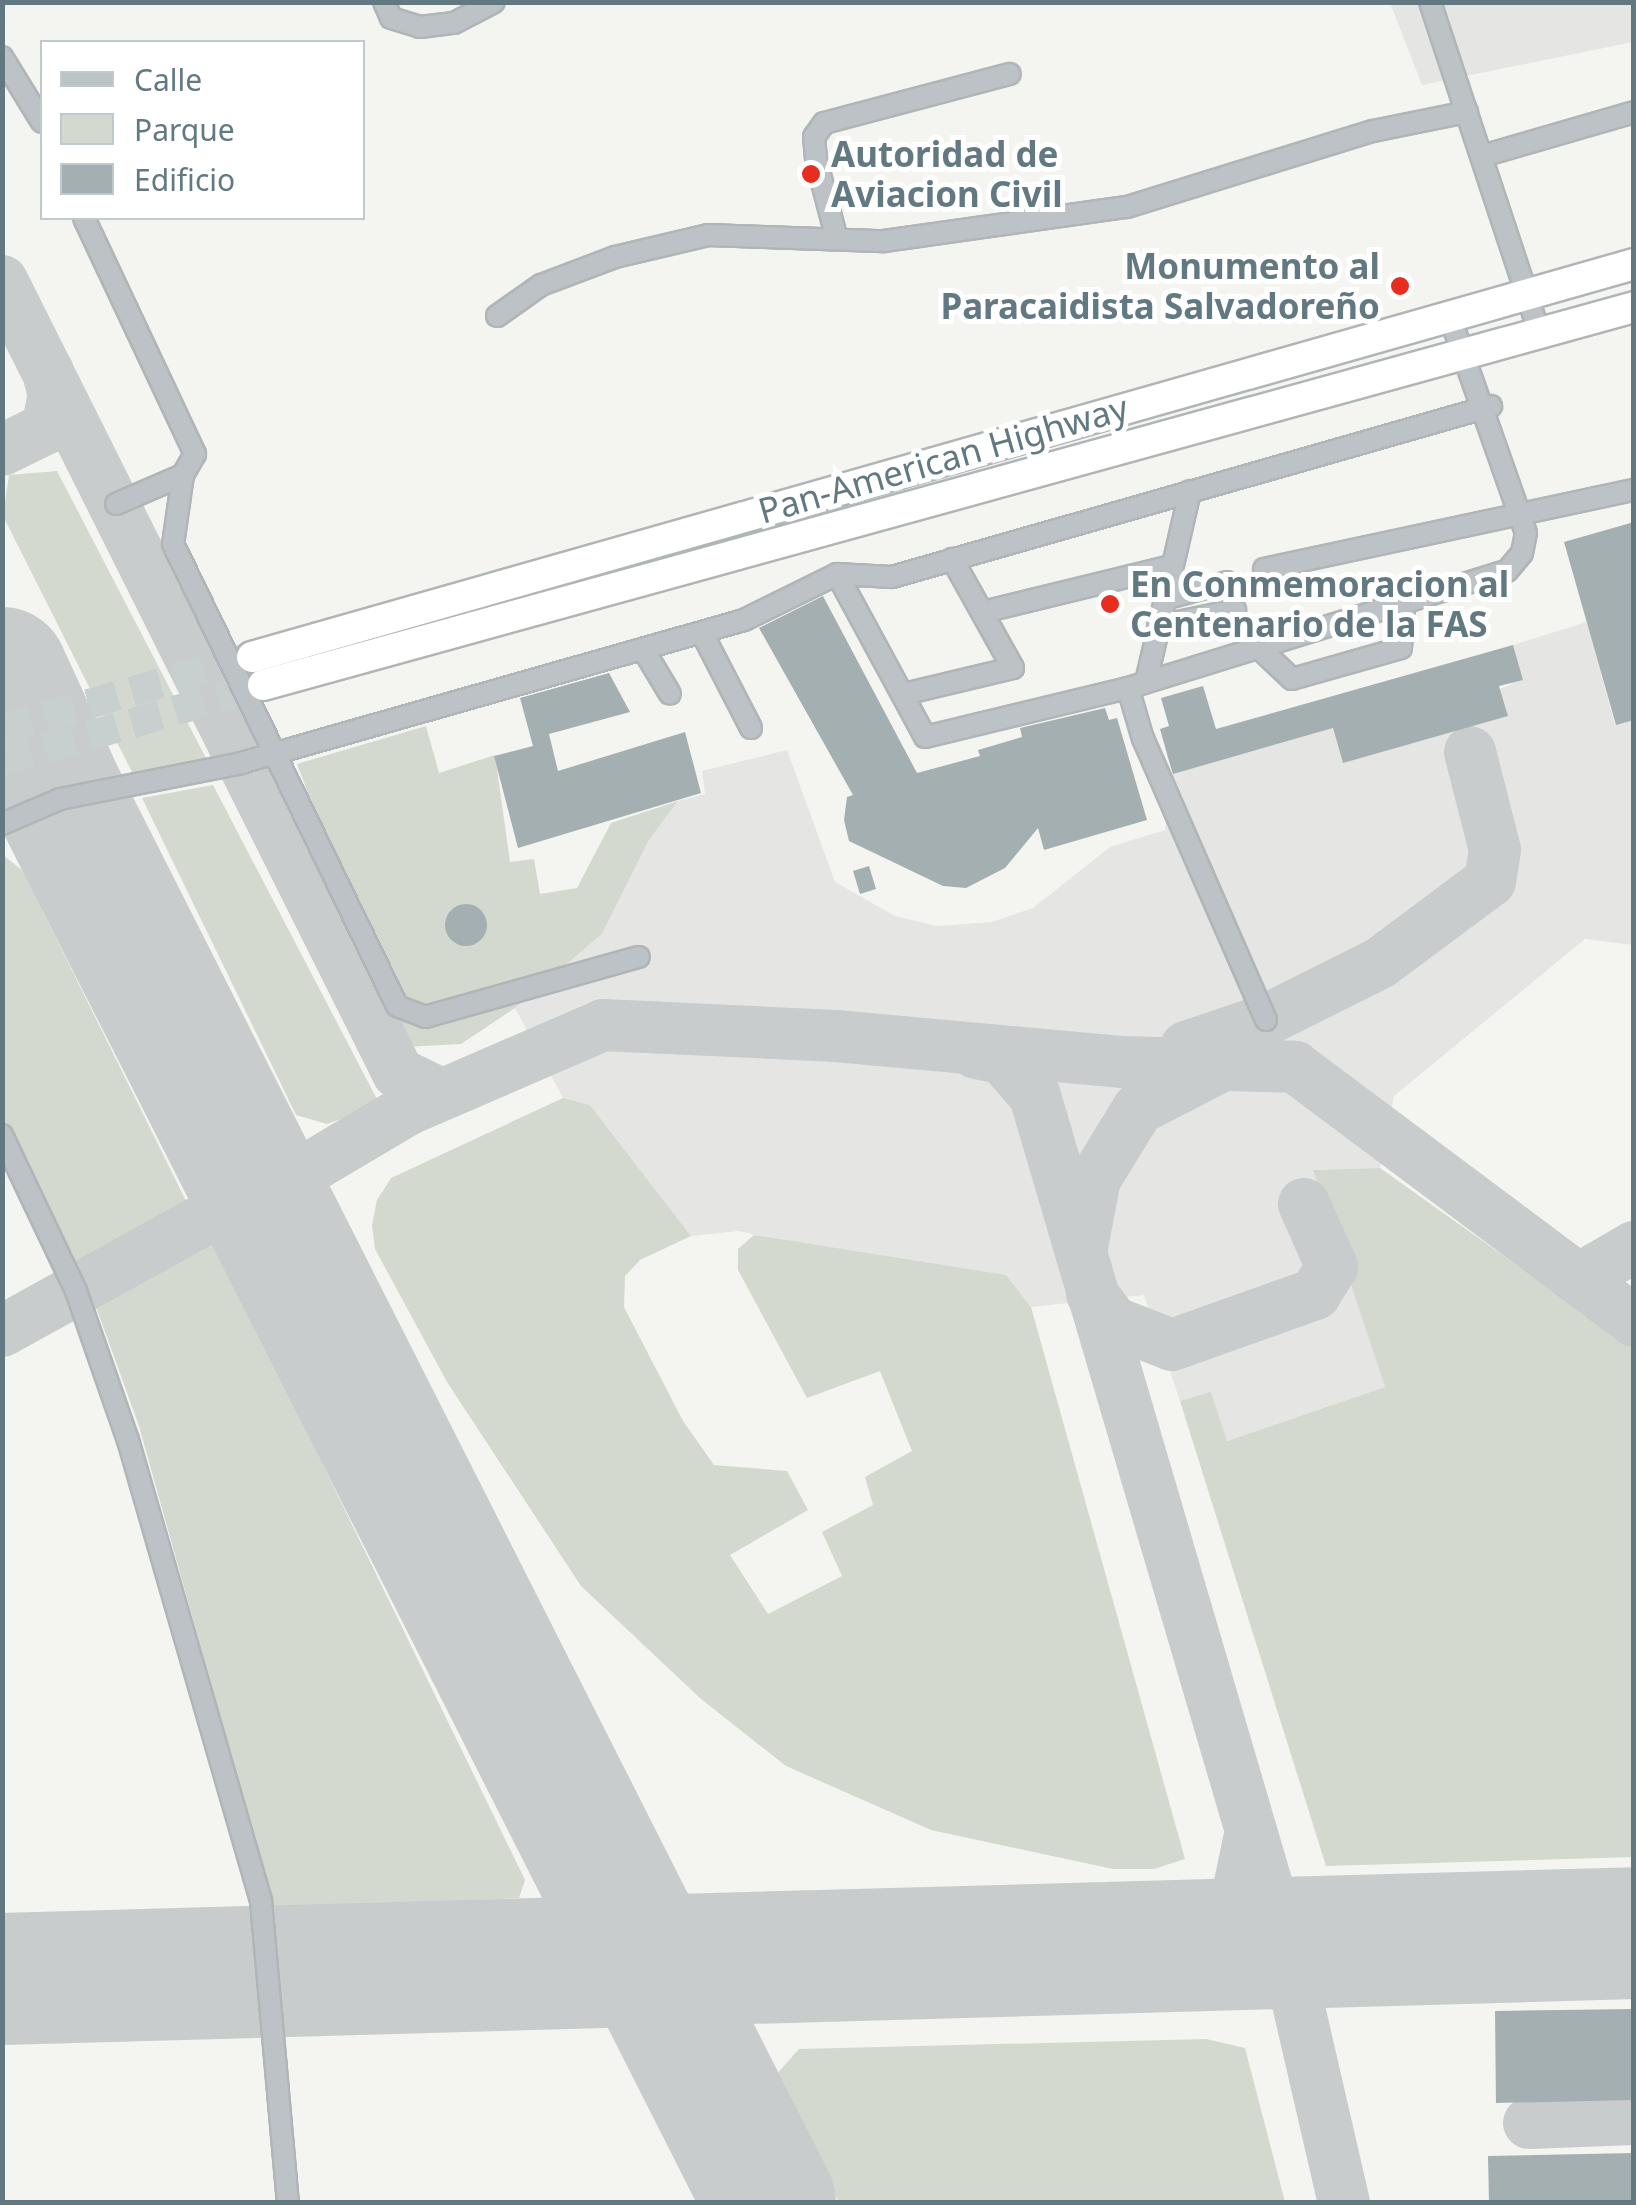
<!DOCTYPE html>
<meta charset="utf-8">
<style>
body{margin:0}
#map{position:relative;width:1636px;height:2205px;overflow:hidden;background:#f4f4f0;font-family:"Noto Sans",sans-serif}
div>[style]{position:absolute}
.built>*{inset:0;background:#e5e5e4}
.green>*{inset:0;background:#d4d9cf}
.taxiway>*{height:52px;margin:-26px;padding:0 26px;transform-origin:26px;border-radius:26px;background:#c8cccc}
.runway>*{height:132px;margin:-66px;padding:0 66px;transform-origin:66px;border-radius:66px;background:#c8cccc}
.building>*{inset:0;background:#a4afb2}
.round{border-radius:50%}
.highway-tunnel>*{height:30px;margin-top:-15px;transform-origin:0;background:repeating-linear-gradient(90deg,#c8cfcf 0 30px,transparent 0 45px)}
.roads{filter:drop-shadow(2px 0 #b0b5b7) drop-shadow(-2px 0 #b0b5b7) drop-shadow(0 2px #b0b5b7) drop-shadow(0 -2px #b0b5b7)}
.minor>*{height:20px;margin:-10px;padding:0 10px;transform-origin:10px;border-radius:10px;background:#bcc2c5}
.highway>*{height:30px;margin:-15px;padding:0 15px;transform-origin:15px;border-radius:15px;background:#fff}
.dots>*{width:28px;height:28px;translate:-50% -50%;box-sizing:border-box;border:5px solid #fff;border-radius:50%}
span{translate:-50% -50%;white-space:nowrap;text-align:center;line-height:1.15;-webkit-text-stroke:10px #fff;paint-order:stroke}
.poi-label{font-size:35px;color:#627982;font-weight:700}
.left{translate:0 -50%;text-align:left}
.right{translate:-100% -50%;text-align:right}
.street-label{font-size:35px;color:#627982}
.frame{position:absolute;inset:0;border:5px solid #627982;pointer-events:none}
.legend{position:absolute;left:40px;top:40px;width:325px;height:180px;box-sizing:border-box;background:#fff;border:2px solid #c0c9cd;margin:0;padding:12px 18px;list-style:none;font-size:30px;color:#627982}
.legend li{display:flex;align-items:center;gap:20px;height:50px}
.legend b{width:50px;border:2px solid #c0c9cd}
</style>
<div id="map">
<div class="built">
<div style="clip-path:polygon(1390px 3px,1633px 3px,1633px 42px,1422px 85px)"></div>
<div style="clip-path:polygon(1587px 622px,1615px 725px,1633px 720px,1633px 945px,1585px 939px,1394px 1096px,1380px 1168px,1314px 1170px,1385px 1387px,1226px 1441px,1211px 1393px,1180px 1401px,1144px 1295px,1031px 1307px,1006px 1275px,799px 1246px,739px 1231px,691px 1236px,590px 1105px,563px 1098px,515px 1008px,602px 934px,649px 840px,678px 801px,705px 794px,702px 771px,787px 750px,835px 882px,895px 916px,937px 926px,992px 922px,1033px 908px,1110px 847px,1165px 830px,1172px 774px,1333px 728px,1343px 762px,1522px 679px,1513px 645px)"></div>
</div>
<div class="green">
<div style="clip-path:polygon(57px 471px,208px 762px,139px 786px,3px 516px,9px 475px)"></div>
<div style="clip-path:polygon(426px 726px,439px 773px,495px 755px,510px 862px,534px 859px,540px 894px,577px 888px,611px 823px,678px 801px,649px 840px,602px 934px,515px 1008px,461px 1044px,406px 1047px,297px 764px)"></div>
<div style="clip-path:polygon(213px 785px,380px 1105px,327px 1124px,296px 1115px,142px 798px)"></div>
<div style="clip-path:polygon(3px 855px,23px 871px,189px 1207px,74px 1270px,3px 1119px)"></div>
<div style="clip-path:polygon(563px 1098px,590px 1105px,691px 1236px,640px 1260px,625px 1276px,624px 1307px,683px 1421px,714px 1465px,787px 1471px,808px 1510px,730px 1555px,768px 1614px,842px 1576px,822px 1532px,873px 1505px,865px 1477px,912px 1451px,880px 1371px,807px 1398px,738px 1270px,738px 1249px,754px 1235px,1006px 1275px,1031px 1307px,1185px 1859px,1154px 1869px,1113px 1869px,931px 1830px,786px 1766px,701px 1699px,581px 1586px,447px 1382px,375px 1249px,372px 1225px,377px 1200px,391px 1178px)"></div>
<div style="clip-path:polygon(1380px 1168px,1633px 1348px,1633px 1857px,1326px 1866px,1180px 1401px,1211px 1392px,1227px 1441px,1385px 1387px,1313px 1170px)"></div>
<div style="clip-path:polygon(214px 1241px,525px 1880px,519px 1898px,274px 1910px,139px 1426px,95px 1304px)"></div>
<div style="clip-path:polygon(1206px 2039px,1245px 2048px,1285px 2202px,839px 2202px,782px 2112px,775px 2076px,799px 2049px)"></div>
</div>
<div class="taxiway">
<div style="left:2px;top:281px;width:885px;rotate:63.43deg"></div>
<div style="left:398px;top:1073px;width:48px;rotate:26deg"></div>
<div style="left:2px;top:450px;width:50px;rotate:-26.1deg"></div>
<div style="left:47px;top:428px;width:33px;rotate:-78deg"></div>
<div style="left:54px;top:396px;width:25px;rotate:-104deg"></div>
<div style="left:1186px;top:1047px;width:84px;rotate:-18.6deg"></div>
<div style="left:1266px;top:1020px;width:127px;rotate:-26.6deg"></div>
<div style="left:1380px;top:963px;width:137px;rotate:-36.7deg"></div>
<div style="left:1490px;top:881px;width:31px;rotate:-81deg"></div>
<div style="left:1495px;top:850px;width:101px;rotate:-104.3deg"></div>
<div style="left:976px;top:1053px;width:26px;rotate:11deg"></div>
<div style="left:1002px;top:1058px;width:50px;rotate:49deg"></div>
<div style="left:1035px;top:1096px;width:883px;rotate:73.62deg"></div>
<div style="left:1284px;top:1943px;width:266px;rotate:77deg"></div>
<div style="left:234px;top:1135px;width:33px;rotate:52deg"></div>
<div style="left:254px;top:1161px;width:20px;rotate:24deg"></div>
<div style="left:272px;top:1169px;width:39px;rotate:-3deg"></div>
<div style="left:1082px;top:1247px;width:69px;rotate:-79.2deg"></div>
<div style="left:1095px;top:1179px;width:82px;rotate:-58.4deg"></div>
<div style="left:1138px;top:1109px;width:89px;rotate:-27.4deg"></div>
<div style="left:293px;top:1252px;width:53px;rotate:-94.3deg"></div>
<div style="left:289px;top:1199px;width:39px;rotate:-55deg"></div>
<div style="left:311px;top:1167px;width:112px;rotate:-30.7deg"></div>
<div style="left:407px;top:1110px;width:214px;rotate:-23.4deg"></div>
<div style="left:603px;top:1025px;width:233px;rotate:2.7deg"></div>
<div style="left:836px;top:1036px;width:286px;rotate:5.2deg"></div>
<div style="left:1121px;top:1062px;width:174px;rotate:1.6deg"></div>
<div style="left:1295px;top:1067px;width:424px;rotate:36.8deg"></div>
<div style="left:1579px;top:1279px;width:64px;rotate:-30.2deg"></div>
<div style="left:1092px;top:1294px;width:35px;rotate:53deg"></div>
<div style="left:1113px;top:1322px;width:63px;rotate:21.3deg"></div>
<div style="left:1172px;top:1345px;width:152px;rotate:-19.6deg"></div>
<div style="left:1315px;top:1294px;width:32px;rotate:-58deg"></div>
<div style="left:1332px;top:1267px;width:69px;rotate:-114deg"></div>
<div style="left:2px;top:1331px;width:296px;rotate:-28.9deg"></div>
<div style="left:634px;top:1925px;width:44px;rotate:33deg"></div>
<div style="left:671px;top:1949px;width:49px;rotate:11.8deg"></div>
<div style="left:1173px;top:1946px;width:57px;rotate:-28.4deg"></div>
<div style="left:1223px;top:1919px;width:21px;rotate:-53deg"></div>
<div style="left:1236px;top:1902px;width:63px;rotate:-78.2deg"></div>
<div style="left:686px;top:2030px;width:41px;rotate:-85.8deg"></div>
<div style="left:689px;top:1989px;width:42px;rotate:-45deg"></div>
<div style="left:1529px;top:2123px;width:105px;rotate:-2.2deg"></div>
</div>
<div class="runway">
<div style="left:2px;top:673px;width:139px;rotate:65.3deg"></div>
<div style="left:60px;top:799px;width:1572px;rotate:63.16deg"></div>
<div style="left:2px;top:1979px;width:1633px;rotate:-1.61deg"></div>
</div>
<div class="building">
<div style="clip-path:polygon(1634px 522px,1634px 720px,1616px 725px,1564px 542px)"></div>
<div style="clip-path:polygon(823px 596px,917px 773px,980px 756px,978px 750px,1022px 737px,1020px 728px,1105px 708px,1109px 720px,1117px 718px,1147px 820px,1044px 850px,1038px 828px,1005px 868px,966px 888px,943px 886px,849px 841px,844px 820px,847px 797px,853px 795px,759px 628px)"></div>
<div style="clip-path:polygon(1513px 645px,1523px 680px,1499px 686px,1508px 716px,1343px 763px,1333px 728px,1173px 774px,1171px 768px,1160px 729px,1169px 726px,1161px 698px,1203px 686px,1216px 729px)"></div>
<div style="clip-path:polygon(609px 673px,630px 712px,549px 734px,558px 771px,685px 732px,701px 793px,518px 848px,494px 756px,533px 746px,520px 698px)"></div>
<div style="clip-path:polygon(869px 866px,876px 889px,860px 894px,853px 871px)"></div>
<div class="round" style="left:445px;top:904px;width:42px;height:42px"></div>
<div style="clip-path:polygon(1634px 2009px,1634px 2100px,1496px 2103px,1495px 2011px)"></div>
<div style="clip-path:polygon(1634px 2153px,1634px 2202px,1489px 2202px,1488px 2156px)"></div>
</div>
<div class="highway-tunnel">
<div style="left:2px;top:729px;width:260px;rotate:-16.1deg"></div>
<div style="left:2px;top:761px;width:272px;rotate:-16.2deg"></div>
</div>
<div class="roads">
<div class="minor">
<div style="left:384px;top:2px;width:17px;rotate:66deg"></div>
<div style="left:391px;top:18px;width:30px;rotate:17deg"></div>
<div style="left:420px;top:27px;width:34px;rotate:-7deg"></div>
<div style="left:454px;top:23px;width:45px;rotate:-27.7deg"></div>
<div style="left:1430px;top:2px;width:347px;rotate:71.7deg"></div>
<div style="left:2px;top:57px;width:76px;rotate:58.4deg"></div>
<div style="left:1482px;top:156px;width:158px;rotate:-16.1deg"></div>
<div style="left:84px;top:218px;width:261px;rotate:64.8deg"></div>
<div style="left:195px;top:454px;width:24px;rotate:120deg"></div>
<div style="left:183px;top:475px;width:73px;rotate:156.6deg"></div>
<div style="left:836px;top:236px;width:80px;rotate:-104.6deg"></div>
<div style="left:816px;top:159px;width:22px;rotate:-95deg"></div>
<div style="left:814px;top:137px;width:17px;rotate:-54deg"></div>
<div style="left:824px;top:123px;width:192px;rotate:-14.8deg"></div>
<div style="left:497px;top:316px;width:54px;rotate:-35.2deg"></div>
<div style="left:541px;top:285px;width:79px;rotate:-20.7deg"></div>
<div style="left:615px;top:257px;width:96px;rotate:-13.3deg"></div>
<div style="left:708px;top:235px;width:176px;rotate:2deg"></div>
<div style="left:884px;top:241px;width:245px;rotate:-8deg"></div>
<div style="left:1127px;top:207px;width:257px;rotate:-17.2deg"></div>
<div style="left:1373px;top:131px;width:96px;rotate:-11.4deg"></div>
<div style="left:183px;top:475px;width:70px;rotate:98.2deg"></div>
<div style="left:173px;top:544px;width:513px;rotate:64.13deg"></div>
<div style="left:397px;top:1006px;width:30px;rotate:21deg"></div>
<div style="left:425px;top:1017px;width:222px;rotate:-15.7deg"></div>
<div style="left:1264px;top:569px;width:378px;rotate:-12.1deg"></div>
<div style="left:837px;top:574px;width:185px;rotate:61.6deg"></div>
<div style="left:925px;top:737px;width:209px;rotate:-13.6deg"></div>
<div style="left:1164px;top:599px;width:65px;rotate:-15.1deg"></div>
<div style="left:983px;top:612px;width:194px;rotate:-13.7deg"></div>
<div style="left:1158px;top:626px;width:79px;rotate:-11.7deg"></div>
<div style="left:702px;top:633px;width:107px;rotate:62.7deg"></div>
<div style="left:643px;top:649px;width:52px;rotate:59deg"></div>
<div style="left:1260px;top:649px;width:44px;rotate:43.2deg"></div>
<div style="left:1292px;top:679px;width:113px;rotate:-15.9deg"></div>
<div style="left:1401px;top:648px;width:42px;rotate:-85.9deg"></div>
<div style="left:1146px;top:682px;width:196px;rotate:-77deg"></div>
<div style="left:904px;top:694px;width:112px;rotate:-13.4deg"></div>
<div style="left:1013px;top:668px;width:125px;rotate:-119.2deg"></div>
<div style="left:2px;top:824px;width:63px;rotate:-23.3deg"></div>
<div style="left:60px;top:799px;width:185px;rotate:-11.2deg"></div>
<div style="left:241px;top:763px;width:523px;rotate:-15.87deg"></div>
<div style="left:744px;top:620px;width:104px;rotate:-26.3deg"></div>
<div style="left:837px;top:574px;width:55px;rotate:3.1deg"></div>
<div style="left:892px;top:577px;width:623px;rotate:-15.93deg"></div>
<div style="left:1266px;top:1020px;width:307px;rotate:-113.6deg"></div>
<div style="left:1143px;top:739px;width:53px;rotate:-106.4deg"></div>
<div style="left:1128px;top:688px;width:397px;rotate:-17.2deg"></div>
<div style="left:1507px;top:571px;width:23px;rotate:-50deg"></div>
<div style="left:1522px;top:553px;width:20px;rotate:-79deg"></div>
<div style="left:1526px;top:533px;width:232px;rotate:-109.4deg"></div>
<div style="left:2px;top:1135px;width:173px;rotate:64.6deg"></div>
<div style="left:76px;top:1291px;width:158px;rotate:70.8deg"></div>
<div style="left:128px;top:1440px;width:480px;rotate:73.9deg"></div>
<div style="left:261px;top:1901px;width:302px;rotate:84.9deg"></div>
</div>
<div class="highway">
<div style="left:252px;top:657px;width:1437px;rotate:-15.87deg"></div>
<div style="left:263px;top:685px;width:1422px;rotate:-15.41deg"></div>
</div>
</div>
<div class="dots">
<div style="left:811px;top:174px;background:#e72d1e"></div>
<div style="left:1400px;top:286px;background:#e72d1e"></div>
<div style="left:1110px;top:604px;background:#e72d1e"></div>
</div>
<div class="poi-label">
<span class="left" style="left:831px;top:174px">Autoridad de<br>Aviacion Civil</span>
<span class="right" style="left:1380px;top:286px">Monumento al<br>Paracaidista Salvadoreño</span>
<span class="left" style="left:1130px;top:604px">En Conmemoracion al<br>Centenario de la FAS</span>
</div>
<div class="street-label">
<span style="left:943px;top:459px;rotate:-16deg">Pan-American Highway</span>
</div>
<div class="frame"></div>
<ul class="legend">
<li><b style="height:12px;background:#bcc2c5"></b>Calle</li>
<li><b style="height:28px;background:#d4d9cf"></b>Parque</li>
<li><b style="height:28px;background:#a4afb2"></b>Edificio</li>
</ul>
</div>
